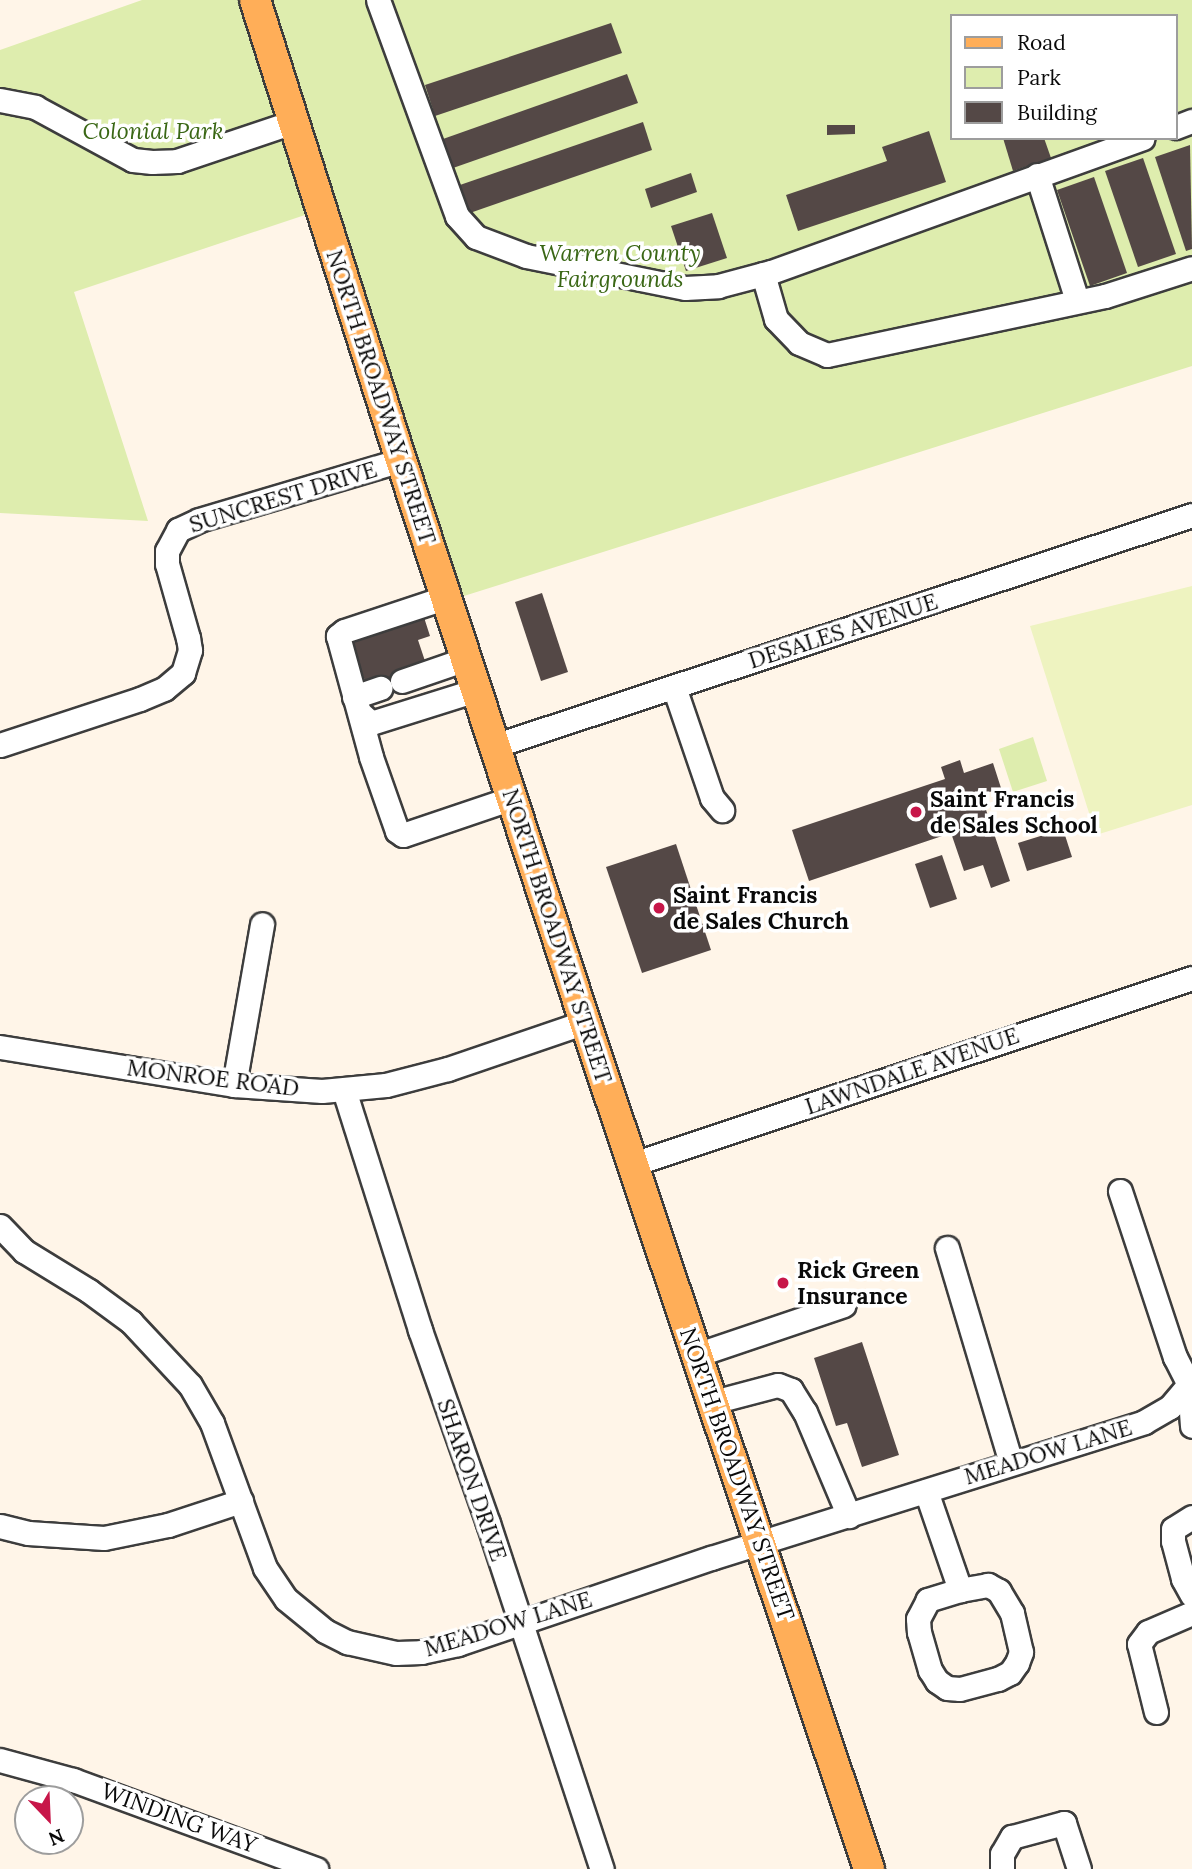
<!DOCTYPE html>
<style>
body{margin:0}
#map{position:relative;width:1192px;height:1869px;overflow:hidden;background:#fff5e8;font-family:Lora,serif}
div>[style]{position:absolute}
.green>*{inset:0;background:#deedae}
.pitch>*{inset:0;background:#eef3c0}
.building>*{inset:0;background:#544846}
.roads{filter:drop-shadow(2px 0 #3d3d3d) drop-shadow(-2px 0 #3d3d3d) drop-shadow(0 2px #3d3d3d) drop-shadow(0 -2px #3d3d3d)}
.minor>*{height:23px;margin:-11.5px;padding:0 11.5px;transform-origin:11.5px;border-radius:11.5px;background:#fff}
.major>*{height:30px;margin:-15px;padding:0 15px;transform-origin:15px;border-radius:15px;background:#ffae58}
.dots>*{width:19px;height:19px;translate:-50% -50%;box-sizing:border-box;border:4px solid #fff;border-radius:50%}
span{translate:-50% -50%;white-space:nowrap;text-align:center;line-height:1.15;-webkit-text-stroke:7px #fff;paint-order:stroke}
.park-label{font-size:23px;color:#3a6715;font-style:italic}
.street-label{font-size:23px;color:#0a0a0a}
.poi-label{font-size:23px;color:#0a0a0a;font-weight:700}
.left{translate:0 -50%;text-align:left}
.legend{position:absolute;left:950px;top:14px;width:228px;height:126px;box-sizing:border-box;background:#fff;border:2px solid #9d9d9d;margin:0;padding:9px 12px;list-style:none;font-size:21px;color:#0a0a0a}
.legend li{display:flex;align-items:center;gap:14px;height:35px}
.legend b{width:35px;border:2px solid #9d9d9d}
.north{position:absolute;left:14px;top:1785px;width:70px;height:70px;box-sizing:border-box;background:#fff;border:2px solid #9d9d9d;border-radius:50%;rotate:157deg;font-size:19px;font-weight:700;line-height:28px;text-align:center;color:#0a0a0a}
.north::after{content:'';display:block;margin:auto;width:24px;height:32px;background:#c71649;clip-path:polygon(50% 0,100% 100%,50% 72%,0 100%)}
</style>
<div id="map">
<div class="green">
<div style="clip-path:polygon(evenodd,142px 0,1192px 0,1192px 366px,448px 601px,320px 210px,74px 292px,148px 521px,0 513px,0 50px,142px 0,952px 16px,1176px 16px,1176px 138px,952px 138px,952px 16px)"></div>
<div style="clip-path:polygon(1033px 737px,1047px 781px,1013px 792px,999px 749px)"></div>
</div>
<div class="pitch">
<div style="clip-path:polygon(1192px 586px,1192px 805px,1096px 835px,1030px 626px)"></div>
</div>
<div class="building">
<div style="clip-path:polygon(611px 23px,622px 53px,435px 116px,425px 85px)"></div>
<div style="clip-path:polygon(627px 74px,638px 103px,453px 168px,443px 139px)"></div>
<div style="clip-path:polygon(643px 122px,652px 150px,467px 214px,457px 186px)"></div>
<div style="clip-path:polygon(827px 125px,855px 125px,855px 134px,827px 135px)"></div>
<div style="clip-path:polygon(929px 131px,946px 182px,798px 231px,786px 195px,887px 161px,882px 147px)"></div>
<div style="clip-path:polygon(1003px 138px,1044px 138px,1051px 158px,1013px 171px)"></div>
<div style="clip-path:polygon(1190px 145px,1192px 249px,1186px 251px,1155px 157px)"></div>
<div style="clip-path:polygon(1143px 158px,1176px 254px,1138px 267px,1105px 171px)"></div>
<div style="clip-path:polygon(691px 173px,697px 192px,651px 208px,645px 189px)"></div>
<div style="clip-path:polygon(1094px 177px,1127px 273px,1090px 286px,1057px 190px)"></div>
<div style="clip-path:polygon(712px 213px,727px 258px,686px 271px,671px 226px)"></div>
<div style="clip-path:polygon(542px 593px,568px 672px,541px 681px,515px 602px)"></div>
<div style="clip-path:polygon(421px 608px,430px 636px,418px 640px,425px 661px,403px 684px,382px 691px,377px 677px,365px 681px,348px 632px)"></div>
<div style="clip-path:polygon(960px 760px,964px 773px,993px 763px,1001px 788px,981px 795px,1010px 881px,991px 888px,983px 865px,964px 871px,951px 833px,809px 881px,792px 830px,945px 779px,941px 767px)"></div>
<div style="clip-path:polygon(1063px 829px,1072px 857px,1027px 871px,1018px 843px)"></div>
<div style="clip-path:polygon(676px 844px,711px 950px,642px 973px,606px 867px)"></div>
<div style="clip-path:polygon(942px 855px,957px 899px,930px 908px,915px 864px)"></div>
<div style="clip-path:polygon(862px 1342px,899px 1455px,862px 1467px,847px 1423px,836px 1426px,814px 1358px)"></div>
</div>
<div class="roads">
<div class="minor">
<div style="left:378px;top:0;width:230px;rotate:69.9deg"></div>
<div style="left:457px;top:216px;width:28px;rotate:48deg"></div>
<div style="left:476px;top:237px;width:53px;rotate:20.8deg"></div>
<div style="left:526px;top:256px;width:162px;rotate:11.4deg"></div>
<div style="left:685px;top:288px;width:33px;rotate:-3deg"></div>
<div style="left:718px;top:286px;width:55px;rotate:-14.8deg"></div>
<div style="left:771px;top:272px;width:395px;rotate:-19.8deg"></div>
<div style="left:0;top:100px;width:36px;rotate:11deg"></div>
<div style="left:35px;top:107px;width:111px;rotate:28.4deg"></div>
<div style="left:133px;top:160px;width:19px;rotate:6deg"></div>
<div style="left:152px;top:162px;width:25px;rotate:-2deg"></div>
<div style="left:177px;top:161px;width:122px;rotate:-18.6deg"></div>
<div style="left:1176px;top:127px;width:17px;rotate:-21deg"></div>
<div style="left:1037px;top:175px;width:131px;rotate:72.3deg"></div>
<div style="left:763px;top:274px;width:47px;rotate:73.9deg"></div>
<div style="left:776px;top:319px;width:33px;rotate:46deg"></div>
<div style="left:799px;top:343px;width:30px;rotate:23deg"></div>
<div style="left:827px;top:355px;width:284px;rotate:-12deg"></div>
<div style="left:1105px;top:296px;width:91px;rotate:-17.8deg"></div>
<div style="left:447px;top:597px;width:108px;rotate:161.7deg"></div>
<div style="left:344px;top:631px;width:8px;rotate:140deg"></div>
<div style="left:338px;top:636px;width:125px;rotate:74.7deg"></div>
<div style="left:371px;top:757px;width:78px;rotate:70.6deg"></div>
<div style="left:397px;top:831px;width:7px;rotate:34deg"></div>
<div style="left:403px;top:835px;width:115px;rotate:-18.7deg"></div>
<div style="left:402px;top:681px;width:68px;rotate:-19deg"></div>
<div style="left:674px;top:687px;width:117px;rotate:71.1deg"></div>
<div style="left:712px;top:798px;width:16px;rotate:50deg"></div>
<div style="left:354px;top:697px;width:28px;rotate:-19deg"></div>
<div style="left:360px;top:713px;width:15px;rotate:42deg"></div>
<div style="left:371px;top:723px;width:110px;rotate:-17.4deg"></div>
<div style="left:0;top:745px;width:147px;rotate:-18.2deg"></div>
<div style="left:140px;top:699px;width:26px;rotate:-23deg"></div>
<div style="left:164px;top:689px;width:25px;rotate:-40deg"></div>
<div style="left:183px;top:673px;width:24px;rotate:-73deg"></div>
<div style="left:190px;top:650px;width:12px;rotate:-99deg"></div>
<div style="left:188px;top:638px;width:77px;rotate:-105.8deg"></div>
<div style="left:167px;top:564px;width:13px;rotate:-90deg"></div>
<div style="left:167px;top:551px;width:24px;rotate:-62deg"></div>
<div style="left:178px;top:530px;width:23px;rotate:-25deg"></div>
<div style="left:199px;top:520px;width:211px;rotate:-16.5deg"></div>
<div style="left:494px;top:746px;width:735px;rotate:-18.31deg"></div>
<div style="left:0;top:1047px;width:237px;rotate:9.2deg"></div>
<div style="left:234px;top:1085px;width:88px;rotate:3.9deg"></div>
<div style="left:322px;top:1091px;width:64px;rotate:-5.4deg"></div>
<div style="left:386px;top:1085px;width:64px;rotate:-14.5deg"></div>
<div style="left:448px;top:1069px;width:145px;rotate:-18.9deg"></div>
<div style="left:234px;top:1085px;width:163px;rotate:-80.1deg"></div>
<div style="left:344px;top:1090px;width:252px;rotate:72.4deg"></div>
<div style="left:420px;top:1330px;width:205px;rotate:70.6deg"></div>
<div style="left:488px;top:1523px;width:364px;rotate:71.8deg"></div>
<div style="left:633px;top:1164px;width:589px;rotate:-18.4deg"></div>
<div style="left:1120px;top:1191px;width:175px;rotate:71.7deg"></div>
<div style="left:1175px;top:1357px;width:30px;rotate:63deg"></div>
<div style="left:1189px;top:1384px;width:42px;rotate:85.9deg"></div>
<div style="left:0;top:1226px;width:35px;rotate:46deg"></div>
<div style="left:24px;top:1251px;width:76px;rotate:31.6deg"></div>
<div style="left:89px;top:1291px;width:52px;rotate:36.4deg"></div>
<div style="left:131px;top:1322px;width:86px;rotate:46.9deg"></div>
<div style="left:190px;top:1385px;width:44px;rotate:59.9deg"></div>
<div style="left:212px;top:1423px;width:154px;rotate:69.9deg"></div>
<div style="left:265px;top:1568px;width:37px;rotate:56deg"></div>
<div style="left:286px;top:1599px;width:50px;rotate:39.4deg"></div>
<div style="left:325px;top:1631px;width:25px;rotate:27deg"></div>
<div style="left:347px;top:1642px;width:50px;rotate:12.7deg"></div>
<div style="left:396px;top:1653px;width:25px;rotate:-2deg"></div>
<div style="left:421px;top:1652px;width:38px;rotate:-12deg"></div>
<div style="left:458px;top:1644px;width:267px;rotate:-18.8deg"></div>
<div style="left:711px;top:1558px;width:454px;rotate:-17.4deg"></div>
<div style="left:1144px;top:1422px;width:30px;rotate:-30deg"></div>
<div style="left:1170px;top:1407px;width:30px;rotate:-50deg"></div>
<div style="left:947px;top:1248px;width:224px;rotate:73.4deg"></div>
<div style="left:696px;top:1355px;width:156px;rotate:-18.7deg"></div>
<div style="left:713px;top:1402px;width:67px;rotate:-14.7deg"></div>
<div style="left:778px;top:1385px;width:14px;rotate:21deg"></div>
<div style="left:791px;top:1390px;width:26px;rotate:58deg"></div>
<div style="left:805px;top:1412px;width:113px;rotate:67.1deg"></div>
<div style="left:926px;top:1491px;width:105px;rotate:71deg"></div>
<div style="left:960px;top:1590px;width:34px;rotate:163deg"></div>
<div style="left:928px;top:1600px;width:21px;rotate:118deg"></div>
<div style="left:918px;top:1619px;width:13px;rotate:86deg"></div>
<div style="left:919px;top:1632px;width:40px;rotate:74deg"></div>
<div style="left:930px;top:1670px;width:13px;rotate:58deg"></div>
<div style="left:937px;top:1681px;width:12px;rotate:35deg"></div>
<div style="left:947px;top:1688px;width:13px;rotate:4deg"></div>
<div style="left:960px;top:1689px;width:39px;rotate:-15deg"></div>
<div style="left:998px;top:1679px;width:13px;rotate:-27deg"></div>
<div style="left:1010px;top:1673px;width:12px;rotate:-55deg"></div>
<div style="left:1017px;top:1663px;width:12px;rotate:-70deg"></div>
<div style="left:1021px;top:1652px;width:40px;rotate:-103deg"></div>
<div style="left:1012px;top:1613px;width:26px;rotate:-121deg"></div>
<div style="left:999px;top:1591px;width:13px;rotate:-151deg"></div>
<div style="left:988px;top:1585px;width:28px;rotate:170deg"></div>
<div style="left:1192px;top:1517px;width:22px;rotate:148deg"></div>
<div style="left:1173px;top:1529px;width:12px;rotate:90deg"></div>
<div style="left:1173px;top:1541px;width:39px;rotate:75deg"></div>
<div style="left:1183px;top:1579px;width:18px;rotate:61deg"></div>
<div style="left:0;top:1526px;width:29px;rotate:14deg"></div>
<div style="left:28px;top:1533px;width:76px;rotate:3.8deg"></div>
<div style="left:104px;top:1538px;width:65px;rotate:-11.5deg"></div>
<div style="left:168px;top:1525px;width:77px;rotate:-18.2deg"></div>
<div style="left:1156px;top:1712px;width:70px;rotate:-104deg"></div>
<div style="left:1139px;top:1644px;width:15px;rotate:-53deg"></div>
<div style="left:1148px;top:1632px;width:48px;rotate:-23.4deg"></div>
<div style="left:0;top:1760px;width:76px;rotate:15.3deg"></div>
<div style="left:73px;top:1780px;width:259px;rotate:20.1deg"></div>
<div style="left:1002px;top:1869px;width:15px;rotate:-90deg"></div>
<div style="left:1002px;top:1854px;width:20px;rotate:-60deg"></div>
<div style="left:1012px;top:1837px;width:54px;rotate:-15.1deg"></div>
<div style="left:1064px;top:1823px;width:48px;rotate:71.9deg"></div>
</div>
<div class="major">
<div style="left:255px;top:0;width:483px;rotate:72.4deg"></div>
<div style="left:401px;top:460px;width:591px;rotate:71.87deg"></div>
<div style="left:585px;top:1022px;width:893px;rotate:71.46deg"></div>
</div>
</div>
<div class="dots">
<div style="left:916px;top:812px;background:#c71649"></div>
<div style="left:659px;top:908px;background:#c71649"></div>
<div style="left:783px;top:1283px;background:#c71649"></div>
</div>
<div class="park-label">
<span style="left:153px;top:131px">Colonial Park</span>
<span style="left:620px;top:266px">Warren County<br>Fairgrounds</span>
</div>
<div class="street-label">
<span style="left:381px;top:397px;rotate:72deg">NORTH BROADWAY STREET</span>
<span style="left:283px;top:497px;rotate:-17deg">SUNCREST DRIVE</span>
<span style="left:843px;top:631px;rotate:-18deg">DESALES AVENUE</span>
<span style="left:557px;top:936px;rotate:72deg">NORTH BROADWAY STREET</span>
<span style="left:912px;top:1071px;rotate:-19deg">LAWNDALE AVENUE</span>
<span style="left:213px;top:1078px;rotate:7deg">MONROE ROAD</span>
<span style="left:1048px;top:1452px;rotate:-17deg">MEADOW LANE</span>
<span style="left:737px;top:1474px;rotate:71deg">NORTH BROADWAY STREET</span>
<span style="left:472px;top:1480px;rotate:71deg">SHARON DRIVE</span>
<span style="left:508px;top:1624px;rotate:-17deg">MEADOW LANE</span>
<span style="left:179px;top:1818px;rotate:20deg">WINDING WAY</span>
</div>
<div class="poi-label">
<span class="left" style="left:930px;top:812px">Saint Francis<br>de Sales School</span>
<span class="left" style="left:673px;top:908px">Saint Francis<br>de Sales Church</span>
<span class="left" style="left:797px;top:1283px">Rick Green<br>Insurance</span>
</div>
<ul class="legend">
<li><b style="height:9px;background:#ffae58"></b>Road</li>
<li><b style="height:19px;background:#deedae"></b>Park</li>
<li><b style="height:19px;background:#544846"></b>Building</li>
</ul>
<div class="north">N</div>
</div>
